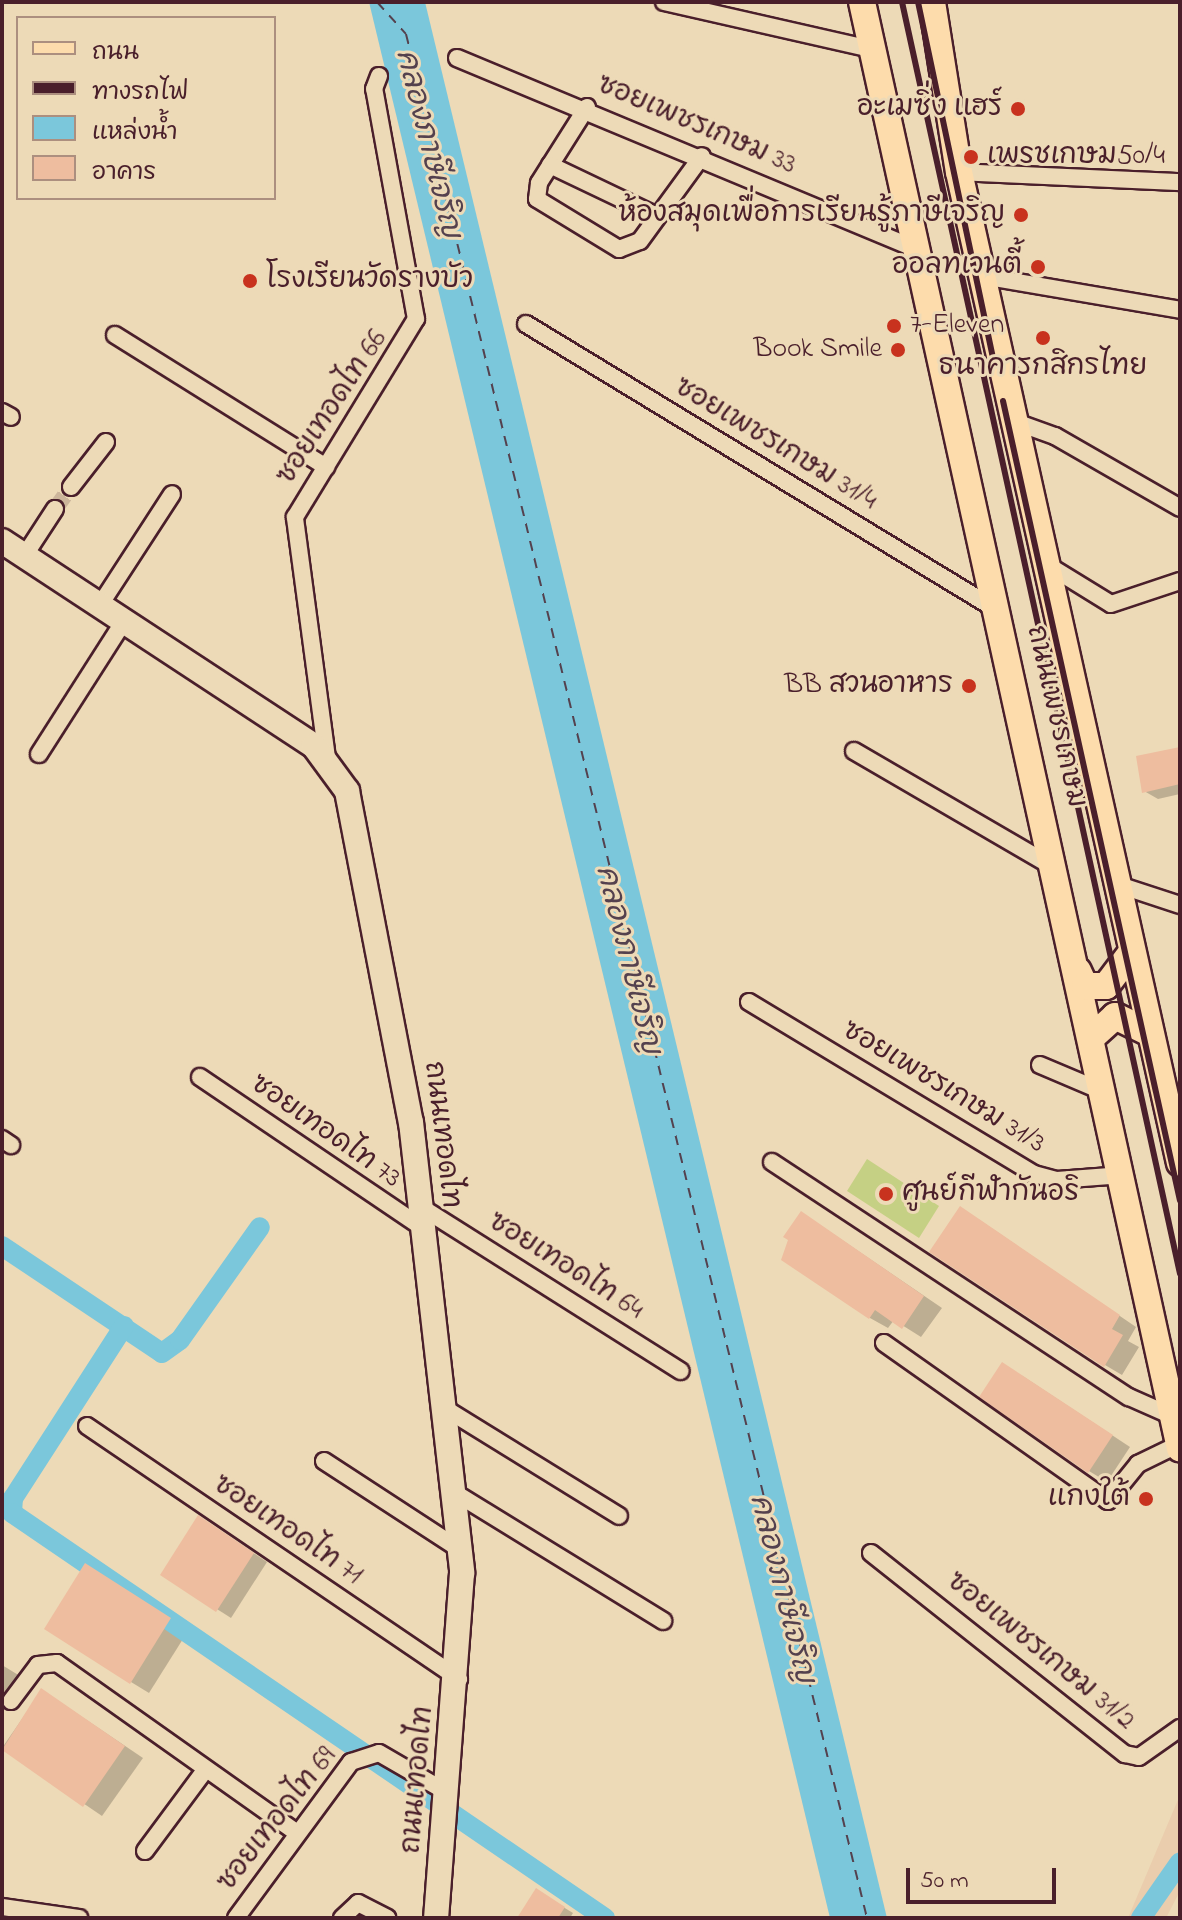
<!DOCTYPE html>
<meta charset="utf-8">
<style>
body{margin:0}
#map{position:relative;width:1182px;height:1920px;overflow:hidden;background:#eddab7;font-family:"Indie Flower","Playpen Sans Thai",sans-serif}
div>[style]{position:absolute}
.built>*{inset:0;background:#eacdad}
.green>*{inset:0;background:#c5d084}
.water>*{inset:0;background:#7bc7db}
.shadow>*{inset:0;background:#0003}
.canal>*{height:20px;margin:-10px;padding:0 10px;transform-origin:10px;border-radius:10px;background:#7bc7db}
.ferry>*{height:2px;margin-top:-1px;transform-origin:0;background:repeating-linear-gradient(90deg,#54414e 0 10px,transparent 0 18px)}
.building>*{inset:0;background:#eebd9f}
.street-tunnel>*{height:16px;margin-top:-8px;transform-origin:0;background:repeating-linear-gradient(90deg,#ccb59b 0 16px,transparent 0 24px)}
.roads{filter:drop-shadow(2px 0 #4a1f2b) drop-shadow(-2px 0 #4a1f2b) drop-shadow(0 2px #4a1f2b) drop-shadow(0 -2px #4a1f2b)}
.street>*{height:16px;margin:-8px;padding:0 8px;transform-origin:8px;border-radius:8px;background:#eddab7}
.secondary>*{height:24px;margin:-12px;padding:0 12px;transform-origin:12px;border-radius:12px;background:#eddab7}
.primary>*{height:26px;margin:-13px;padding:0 13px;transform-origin:13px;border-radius:13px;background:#fddcac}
.rail>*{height:6px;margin:-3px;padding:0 3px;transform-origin:3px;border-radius:3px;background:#4a1f2b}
.dots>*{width:22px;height:22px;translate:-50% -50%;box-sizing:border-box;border:4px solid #eddab7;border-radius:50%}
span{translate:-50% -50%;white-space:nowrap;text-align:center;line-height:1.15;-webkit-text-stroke:6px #eddab7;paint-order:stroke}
.poi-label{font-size:28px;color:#4a1f2b}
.right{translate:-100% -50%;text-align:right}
.left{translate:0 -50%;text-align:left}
.street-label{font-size:28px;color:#4a1f2b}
.water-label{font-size:30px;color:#54414e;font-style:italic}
.frame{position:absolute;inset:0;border:4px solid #4a1f2b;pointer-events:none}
.legend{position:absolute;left:16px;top:16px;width:260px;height:184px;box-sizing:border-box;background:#eddab7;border:2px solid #ac8f7f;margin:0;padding:10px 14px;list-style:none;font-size:24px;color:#4a1f2b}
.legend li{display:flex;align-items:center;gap:16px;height:40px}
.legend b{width:40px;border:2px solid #ac8f7f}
.scale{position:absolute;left:906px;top:1868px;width:150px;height:36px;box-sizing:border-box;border:4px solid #4a1f2b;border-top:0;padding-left:10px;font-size:24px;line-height:28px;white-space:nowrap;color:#4a1f2b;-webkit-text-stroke:6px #eddab7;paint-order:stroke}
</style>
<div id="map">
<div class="built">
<div style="clip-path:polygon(1180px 1795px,1180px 1891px,1166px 1918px,1128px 1918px)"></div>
</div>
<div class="green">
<div style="clip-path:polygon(867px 1159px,939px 1206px,919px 1238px,847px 1191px)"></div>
</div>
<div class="water">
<div style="clip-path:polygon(369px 2px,425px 2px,887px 1918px,830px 1918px)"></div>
</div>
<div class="shadow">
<div style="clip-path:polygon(1180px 749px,1180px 794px,1158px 799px,1144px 791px)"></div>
<div style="clip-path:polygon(978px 1219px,1136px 1327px,1128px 1341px,1139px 1347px,1122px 1375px,1105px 1365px)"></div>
<div style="clip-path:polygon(820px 1225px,942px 1308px,921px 1337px,894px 1320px,888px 1328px,870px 1318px)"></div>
<div style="clip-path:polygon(1021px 1375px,1130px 1447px,1107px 1482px,1089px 1471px)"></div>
<div style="clip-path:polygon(213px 1526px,267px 1562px,231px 1618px,162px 1574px)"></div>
<div style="clip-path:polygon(104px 1577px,188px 1631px,149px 1693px,131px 1682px)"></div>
<div style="clip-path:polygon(2px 1665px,20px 1676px,2px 1705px)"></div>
<div style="clip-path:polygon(42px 1690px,143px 1758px,102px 1816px,2px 1748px)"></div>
<div style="clip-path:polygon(537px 1891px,573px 1913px,570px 1918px,519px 1918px)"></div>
</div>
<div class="canal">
<div style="left:2px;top:1246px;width:192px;rotate:33.8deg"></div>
<div style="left:162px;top:1353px;width:22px;rotate:-36deg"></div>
<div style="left:180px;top:1340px;width:138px;rotate:-54.7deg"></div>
<div style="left:124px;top:1326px;width:205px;rotate:122.8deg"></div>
<div style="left:13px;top:1498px;width:15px;rotate:94deg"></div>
<div style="left:12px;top:1513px;width:718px;rotate:34.33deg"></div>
<div style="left:1141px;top:1918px;width:68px;rotate:-55.1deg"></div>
</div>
<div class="ferry">
<div style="left:377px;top:2px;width:43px;rotate:47.8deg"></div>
<div style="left:406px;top:34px;width:1940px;rotate:76.25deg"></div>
</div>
<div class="building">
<div style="clip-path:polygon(1180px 747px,1180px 784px,1142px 793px,1136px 756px)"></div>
<div style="clip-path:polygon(960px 1206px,1120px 1315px,1112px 1329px,1123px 1335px,1104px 1367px,929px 1252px)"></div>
<div style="clip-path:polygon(801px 1211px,924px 1296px,902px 1329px,875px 1310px,869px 1319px,781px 1260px,788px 1240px,783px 1237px)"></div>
<div style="clip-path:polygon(1002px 1362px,1113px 1435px,1088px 1473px,979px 1397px)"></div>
<div style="clip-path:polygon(198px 1515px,254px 1553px,216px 1612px,160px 1575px)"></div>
<div style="clip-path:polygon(85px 1563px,171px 1618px,130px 1684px,44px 1629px)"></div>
<div style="clip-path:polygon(41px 1688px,125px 1746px,83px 1807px,2px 1750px)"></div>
<div style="clip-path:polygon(536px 1888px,565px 1907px,558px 1918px,517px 1918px)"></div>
</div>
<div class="street-tunnel">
<div style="left:55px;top:509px;width:27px;rotate:-54deg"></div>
</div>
<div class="roads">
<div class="street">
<div style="left:664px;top:2px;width:212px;rotate:12.8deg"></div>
<div style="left:457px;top:58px;width:493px;rotate:22.6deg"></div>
<div style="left:587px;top:107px;width:90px;rotate:122.3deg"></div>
<div style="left:539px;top:183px;width:16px;rotate:97deg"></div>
<div style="left:537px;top:199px;width:96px;rotate:31.4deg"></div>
<div style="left:619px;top:249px;width:22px;rotate:-21deg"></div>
<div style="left:640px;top:241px;width:105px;rotate:-53.9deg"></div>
<div style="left:550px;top:165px;width:119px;rotate:25.5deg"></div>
<div style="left:959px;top:172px;width:221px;rotate:2.6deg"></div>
<div style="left:982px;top:276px;width:201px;rotate:9.7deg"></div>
<div style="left:526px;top:324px;width:551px;rotate:31.27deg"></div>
<div style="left:115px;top:335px;width:249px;rotate:32deg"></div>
<div style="left:2px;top:412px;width:10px;rotate:29deg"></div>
<div style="left:1013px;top:421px;width:45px;rotate:19.7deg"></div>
<div style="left:1055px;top:436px;width:144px;rotate:29.9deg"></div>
<div style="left:71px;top:487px;width:57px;rotate:-52.1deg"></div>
<div style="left:25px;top:555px;width:55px;rotate:-56.9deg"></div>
<div style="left:1046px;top:564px;width:76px;rotate:31.6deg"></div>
<div style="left:1111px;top:604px;width:73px;rotate:-18.4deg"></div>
<div style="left:100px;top:605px;width:132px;rotate:-57deg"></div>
<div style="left:854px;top:751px;width:230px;rotate:30.2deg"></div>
<div style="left:39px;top:754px;width:158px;rotate:-57.4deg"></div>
<div style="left:327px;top:758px;width:243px;rotate:-97.6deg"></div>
<div style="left:295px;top:517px;width:232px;rotate:-58.6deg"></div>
<div style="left:416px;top:319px;width:234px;rotate:-100.3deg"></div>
<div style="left:374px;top:89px;width:14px;rotate:-69deg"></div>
<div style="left:1116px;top:884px;width:67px;rotate:18.2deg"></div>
<div style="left:749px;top:1002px;width:333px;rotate:31.1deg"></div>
<div style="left:1034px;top:1174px;width:24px;rotate:15deg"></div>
<div style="left:1057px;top:1180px;width:66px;rotate:-4.3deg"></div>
<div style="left:1040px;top:1065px;width:69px;rotate:22.9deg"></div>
<div style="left:200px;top:1077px;width:269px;rotate:34.1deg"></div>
<div style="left:2px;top:1139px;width:11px;rotate:34deg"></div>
<div style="left:772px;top:1162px;width:427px;rotate:33.4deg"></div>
<div style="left:1129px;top:1397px;width:47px;rotate:23.8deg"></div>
<div style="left:421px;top:1207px;width:307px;rotate:32.3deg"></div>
<div style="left:884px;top:1343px;width:274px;rotate:35.2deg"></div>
<div style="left:1108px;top:1501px;width:48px;rotate:-51deg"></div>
<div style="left:1138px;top:1464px;width:46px;rotate:-26deg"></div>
<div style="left:441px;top:1406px;width:209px;rotate:31.7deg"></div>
<div style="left:87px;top:1426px;width:450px;rotate:34.2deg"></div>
<div style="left:324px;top:1461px;width:161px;rotate:33.1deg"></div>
<div style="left:452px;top:1491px;width:248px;rotate:31.6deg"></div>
<div style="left:871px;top:1553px;width:324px;rotate:38.4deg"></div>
<div style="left:1125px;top:1754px;width:14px;rotate:12deg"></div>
<div style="left:1139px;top:1757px;width:50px;rotate:-35.3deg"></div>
<div style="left:11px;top:1701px;width:45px;rotate:-53.1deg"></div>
<div style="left:38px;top:1665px;width:19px;rotate:-6deg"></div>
<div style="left:57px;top:1663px;width:294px;rotate:35.3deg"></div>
<div style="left:145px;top:1851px;width:102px;rotate:-53.4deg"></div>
<div style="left:2px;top:1907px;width:78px;rotate:8.1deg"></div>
<div style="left:236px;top:1918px;width:194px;rotate:-53.6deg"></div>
<div style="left:351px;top:1762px;width:29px;rotate:-18deg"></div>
<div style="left:379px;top:1753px;width:80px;rotate:30.1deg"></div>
<div style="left:342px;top:1918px;width:22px;rotate:-43deg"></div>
<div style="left:358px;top:1903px;width:33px;rotate:27deg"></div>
</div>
<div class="secondary">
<div style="left:2px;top:541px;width:373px;rotate:33.3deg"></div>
<div style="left:314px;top:746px;width:56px;rotate:53.7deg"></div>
<div style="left:347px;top:791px;width:337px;rotate:79.1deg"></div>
<div style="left:411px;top:1122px;width:454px;rotate:83.5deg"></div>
<div style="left:462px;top:1573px;width:346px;rotate:94.3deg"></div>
</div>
<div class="primary">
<div style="left:862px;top:2px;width:1481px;rotate:77.6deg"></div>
<div style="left:932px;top:2px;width:172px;rotate:81deg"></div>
<div style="left:959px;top:172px;width:1015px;rotate:77.43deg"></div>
<div style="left:1078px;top:971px;width:17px;rotate:65deg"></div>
<div style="left:1085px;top:986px;width:21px"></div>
<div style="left:1106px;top:986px;width:41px;rotate:-52.9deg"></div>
<div style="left:1092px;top:1037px;width:31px;rotate:-42deg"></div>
<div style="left:1115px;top:1016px;width:37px;rotate:26deg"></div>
</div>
</div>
<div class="rail">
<div style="left:902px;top:2px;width:1302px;rotate:77.67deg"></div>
<div style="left:918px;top:2px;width:360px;rotate:78.1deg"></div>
<div style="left:1003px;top:401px;width:819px;rotate:77.52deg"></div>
</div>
<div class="dots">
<div style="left:1018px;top:109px;background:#c8321e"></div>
<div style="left:971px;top:157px;background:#c8321e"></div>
<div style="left:1021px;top:215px;background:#c8321e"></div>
<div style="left:1038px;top:267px;background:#c8321e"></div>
<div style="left:250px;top:281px;background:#c8321e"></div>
<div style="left:894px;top:326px;background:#c8321e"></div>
<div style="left:1043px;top:338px;background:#c8321e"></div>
<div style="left:898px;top:350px;background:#c8321e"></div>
<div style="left:969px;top:686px;background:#c8321e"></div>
<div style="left:886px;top:1194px;background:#c8321e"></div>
<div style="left:1146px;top:1499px;background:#c8321e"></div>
</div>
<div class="poi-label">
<span class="right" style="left:1002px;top:109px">อะเมซิ่ง แฮร์</span>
<span class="left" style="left:987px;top:157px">เพรชเกษม50/4</span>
<span class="right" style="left:1005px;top:215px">ห้องสมุดเพื่อการเรียนรู้ภาษีเจริญ</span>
<span class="right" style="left:1022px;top:267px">ออลทเวนตี้</span>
<span class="left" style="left:266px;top:281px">โรงเรียนวัดรางบัว</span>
<span class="left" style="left:910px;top:326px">7-Eleven</span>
<span class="right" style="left:882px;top:350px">Book Smile</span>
<span style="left:1043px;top:368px">ธนาคารกสิกรไทย</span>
<span class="right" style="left:953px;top:686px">BB สวนอาหาร</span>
<span class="left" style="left:902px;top:1194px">ศูนย์กีฬากันอริ</span>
<span class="right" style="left:1130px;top:1499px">แกงใต้</span>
</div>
<div class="street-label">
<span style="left:696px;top:126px;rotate:23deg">ซอยเพชรเกษม 33</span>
<span style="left:333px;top:408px;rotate:-57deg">ซอยเทอดไท 66</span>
<span style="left:775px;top:445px;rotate:31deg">ซอยเพชรเกษม 31/4</span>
<span style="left:1055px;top:717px;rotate:77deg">ถนนเพชรเกษม</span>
<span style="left:943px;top:1088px;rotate:31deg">ซอยเพชรเกษม 31/3</span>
<span style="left:325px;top:1132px;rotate:35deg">ซอยเทอดไท 73</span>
<span style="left:441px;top:1135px;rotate:83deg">ถนนเทอดไท</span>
<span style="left:565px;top:1267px;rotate:32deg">ซอยเทอดไท 64</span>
<span style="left:287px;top:1531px;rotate:34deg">ซอยเทอดไท 71</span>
<span style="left:1040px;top:1652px;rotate:39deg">ซอยเพชรเกษม 31/2</span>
<span style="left:419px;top:1780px;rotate:-85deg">ถนนเทอดไท</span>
<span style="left:278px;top:1820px;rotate:-52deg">ซอยเทอดไท 69</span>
</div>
<div class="water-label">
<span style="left:427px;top:144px;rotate:76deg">คลองภาษีเจริญ</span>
<span style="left:627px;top:960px;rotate:76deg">คลองภาษีเจริญ</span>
<span style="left:781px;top:1589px;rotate:76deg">คลองภาษีเจริญ</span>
</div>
<div class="frame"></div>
<ul class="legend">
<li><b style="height:10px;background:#fddcac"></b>ถนน</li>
<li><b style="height:10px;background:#4a1f2b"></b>ทางรถไฟ</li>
<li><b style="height:22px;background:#7bc7db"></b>แหล่งน้ำ</li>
<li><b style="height:22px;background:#eebd9f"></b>อาคาร</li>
</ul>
<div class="scale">50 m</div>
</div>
